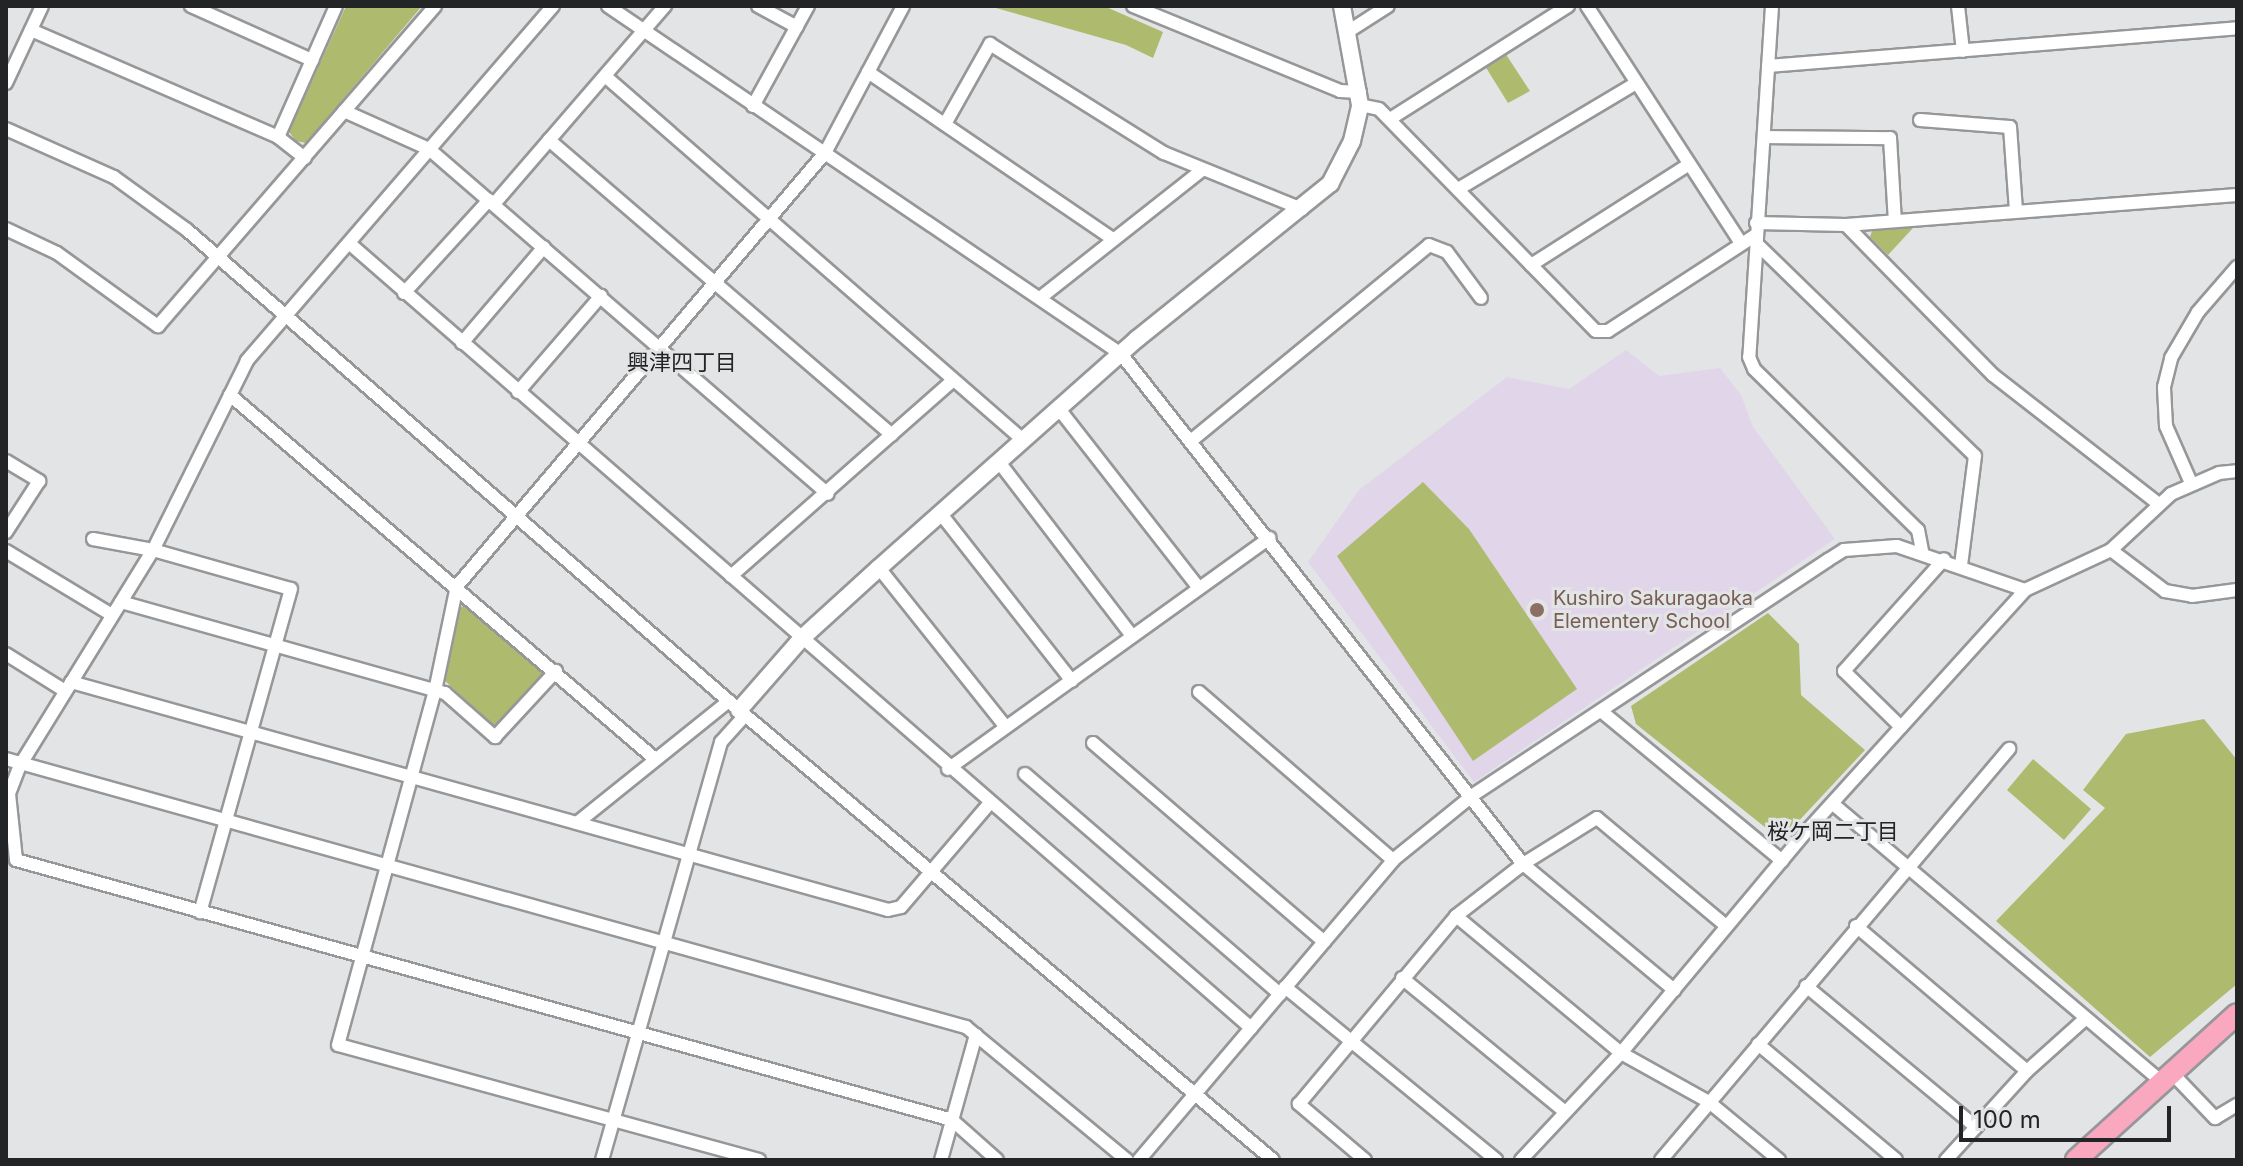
<!DOCTYPE html>
<meta charset="utf-8">
<style>
body{margin:0}
#map{position:relative;width:2243px;height:1166px;overflow:hidden;background:#e3e4e6;font-family:Inter,"Noto Sans JP",sans-serif}
div>[style]{position:absolute}
.education>*{inset:0;background:#e1d5e9}
.green>*{inset:0;background:#aebb6f}
.roads{filter:drop-shadow(2px 0 #969799) drop-shadow(-2px 0 #969799) drop-shadow(0 2px #969799) drop-shadow(0 -2px #969799)}
.minor>*{height:12px;margin:-6px;padding:0 6px;transform-origin:6px;border-radius:6px;background:#fff}
.tertiary>*{height:16px;margin:-8px;padding:0 8px;transform-origin:8px;border-radius:8px;background:#fff}
.primary>*{height:20px;margin:-10px;padding:0 10px;transform-origin:10px;border-radius:10px;background:#faa7c0}
.dots>*{width:22px;height:22px;translate:-50% -50%;box-sizing:border-box;border:4px solid #e3e4e6;border-radius:50%}
span{translate:-50% -50%;white-space:nowrap;text-align:center;line-height:1.15;-webkit-text-stroke:6px #e3e4e6;paint-order:stroke}
.education-label{font-size:20px;color:#785e54}
.left{translate:0 -50%;text-align:left}
.neighbourhood-label{font-size:22px;color:#232425}
.frame{position:absolute;inset:0;border:8px solid #232425;pointer-events:none}
.scale{position:absolute;left:1959px;top:1106px;width:212px;height:36px;box-sizing:border-box;border:4px solid #232425;border-top:0;padding-left:10px;font-size:24px;line-height:28px;white-space:nowrap;color:#232425;-webkit-text-stroke:6px #e3e4e6;paint-order:stroke}
</style>
<div id="map">
<div class="education">
<div style="clip-path:polygon(1626px 350px,1659px 376px,1720px 368px,1741px 395px,1753px 427px,1835px 539px,1474px 782px,1308px 562px,1359px 490px,1507px 377px,1569px 389px)"></div>
</div>
<div class="green">
<div style="clip-path:polygon(346px 6px,422px 6px,306px 143px,296px 141px,289px 132px)"></div>
<div style="clip-path:polygon(989px 6px,1104px 6px,1163px 32px,1153px 58px,1126px 45px)"></div>
<div style="clip-path:polygon(1505px 53px,1530px 91px,1508px 103px,1485px 66px)"></div>
<div style="clip-path:polygon(1910px 224px,1913px 228px,1888px 255px,1870px 237px,1873px 228px)"></div>
<div style="clip-path:polygon(1423px 482px,1469px 529px,1577px 689px,1473px 761px,1337px 556px)"></div>
<div style="clip-path:polygon(469px 604px,545px 671px,495px 728px,442px 678px,459px 608px)"></div>
<div style="clip-path:polygon(1768px 613px,1799px 644px,1801px 695px,1865px 750px,1781px 840px,1636px 724px,1631px 706px)"></div>
<div style="clip-path:polygon(2204px 719px,2237px 760px,2237px 984px,2150px 1057px,1996px 921px,2105px 808px,2083px 790px,2126px 734px)"></div>
<div style="clip-path:polygon(2033px 759px,2091px 809px,2064px 840px,2007px 790px)"></div>
</div>
<div class="roads">
<div class="minor">
<div style="left:191px;top:6px;width:133px;rotate:24.1deg"></div>
<div style="left:553px;top:6px;width:469px;rotate:130.8deg"></div>
<div style="left:247px;top:361px;width:211px;rotate:116.4deg"></div>
<div style="left:153px;top:550px;width:253px;rotate:121.7deg"></div>
<div style="left:20px;top:765px;width:31px;rotate:111deg"></div>
<div style="left:9px;top:794px;width:66px;rotate:83.9deg"></div>
<div style="left:16px;top:860px;width:971px;rotate:15.52deg"></div>
<div style="left:952px;top:1120px;width:60px;rotate:41.6deg"></div>
<div style="left:608px;top:6px;width:620px;rotate:34.15deg"></div>
<div style="left:1121px;top:354px;width:649px;rotate:51.75deg"></div>
<div style="left:1523px;top:864px;width:197px;rotate:39.8deg"></div>
<div style="left:758px;top:6px;width:44px;rotate:28.3deg"></div>
<div style="left:1133px;top:6px;width:224px;rotate:22.3deg"></div>
<div style="left:1340px;top:91px;width:20px;rotate:3deg"></div>
<div style="left:1587px;top:6px;width:283px;rotate:57deg"></div>
<div style="left:1772px;top:6px;width:352px;rotate:93.7deg"></div>
<div style="left:1749px;top:357px;width:13px;rotate:67deg"></div>
<div style="left:1754px;top:369px;width:230px;rotate:44.5deg"></div>
<div style="left:1918px;top:530px;width:21px;rotate:79deg"></div>
<div style="left:1958px;top:6px;width:45px;rotate:83.7deg"></div>
<div style="left:31px;top:30px;width:269px;rotate:23.4deg"></div>
<div style="left:278px;top:137px;width:34px;rotate:38deg"></div>
<div style="left:1349px;top:31px;width:46px;rotate:-32.7deg"></div>
<div style="left:1768px;top:66px;width:471px;rotate:-4.6deg"></div>
<div style="left:868px;top:72px;width:297px;rotate:34.3deg"></div>
<div style="left:605px;top:76px;width:554px;rotate:41.05deg"></div>
<div style="left:6px;top:83px;width:85px;rotate:-64.9deg"></div>
<div style="left:1360px;top:105px;width:19px;rotate:12deg"></div>
<div style="left:1379px;top:109px;width:310px;rotate:45.7deg"></div>
<div style="left:1596px;top:331px;width:12px"></div>
<div style="left:1608px;top:331px;width:176px;rotate:-33deg"></div>
<div style="left:753px;top:106px;width:114px;rotate:-61.2deg"></div>
<div style="left:344px;top:111px;width:93px;rotate:24.1deg"></div>
<div style="left:429px;top:149px;width:527px;rotate:40.85deg"></div>
<div style="left:1390px;top:119px;width:211px;rotate:-32.4deg"></div>
<div style="left:1920px;top:120px;width:90px;rotate:4.4deg"></div>
<div style="left:2010px;top:127px;width:84px;rotate:85.9deg"></div>
<div style="left:945px;top:124px;width:92px;rotate:-60.6deg"></div>
<div style="left:990px;top:44px;width:205px;rotate:32.1deg"></div>
<div style="left:1164px;top:153px;width:149px;rotate:22.1deg"></div>
<div style="left:6px;top:129px;width:118px;rotate:24deg"></div>
<div style="left:114px;top:177px;width:90px;rotate:36deg"></div>
<div style="left:187px;top:230px;width:732px;rotate:41.01deg"></div>
<div style="left:739px;top:710px;width:698px;rotate:40.12deg"></div>
<div style="left:278px;top:137px;width:143px;rotate:-66.1deg"></div>
<div style="left:1765px;top:137px;width:125px;rotate:0.5deg"></div>
<div style="left:1890px;top:138px;width:83px;rotate:86.6deg"></div>
<div style="left:549px;top:140px;width:452px;rotate:40.7deg"></div>
<div style="left:1460px;top:188px;width:205px;rotate:-30.8deg"></div>
<div style="left:494px;top:204px;width:262px;rotate:-49.2deg"></div>
<div style="left:1756px;top:223px;width:90px;rotate:1.3deg"></div>
<div style="left:1846px;top:225px;width:392px;rotate:-4.4deg"></div>
<div style="left:1846px;top:225px;width:210px;rotate:45.6deg"></div>
<div style="left:1993px;top:375px;width:210px;rotate:37.9deg"></div>
<div style="left:6px;top:229px;width:56px;rotate:25.2deg"></div>
<div style="left:57px;top:253px;width:125px;rotate:35.9deg"></div>
<div style="left:158px;top:326px;width:423px;rotate:-49.1deg"></div>
<div style="left:349px;top:243px;width:1196px;rotate:41.03deg"></div>
<div style="left:1756px;top:243px;width:305px;rotate:44.2deg"></div>
<div style="left:1975px;top:456px;width:110px;rotate:97.3deg"></div>
<div style="left:1531px;top:265px;width:186px;rotate:-32.5deg"></div>
<div style="left:404px;top:293px;width:126px;rotate:-47.6deg"></div>
<div style="left:1040px;top:298px;width:206px;rotate:-38.3deg"></div>
<div style="left:462px;top:343px;width:126px;rotate:-49.5deg"></div>
<div style="left:518px;top:392px;width:127px;rotate:-49.2deg"></div>
<div style="left:230px;top:395px;width:558px;rotate:40.57deg"></div>
<div style="left:1059px;top:409px;width:227px;rotate:52deg"></div>
<div style="left:1192px;top:440px;width:307px;rotate:-39.4deg"></div>
<div style="left:1429px;top:245px;width:19px;rotate:21deg"></div>
<div style="left:1447px;top:252px;width:57px;rotate:53.5deg"></div>
<div style="left:6px;top:461px;width:39px;rotate:31deg"></div>
<div style="left:39px;top:481px;width:61px;rotate:122.9deg"></div>
<div style="left:999px;top:462px;width:219px;rotate:52.6deg"></div>
<div style="left:2191px;top:483px;width:62px;rotate:-113.7deg"></div>
<div style="left:2166px;top:426px;width:39px;rotate:-93deg"></div>
<div style="left:2164px;top:387px;width:30px;rotate:-76deg"></div>
<div style="left:2171px;top:358px;width:53px;rotate:-59.6deg"></div>
<div style="left:2198px;top:312px;width:60px;rotate:-49.1deg"></div>
<div style="left:941px;top:514px;width:212px;rotate:51.9deg"></div>
<div style="left:93px;top:539px;width:61px;rotate:10.4deg"></div>
<div style="left:153px;top:550px;width:143px;rotate:15.8deg"></div>
<div style="left:291px;top:589px;width:336px;rotate:105.7deg"></div>
<div style="left:2111px;top:550px;width:68px;rotate:37.2deg"></div>
<div style="left:2165px;top:591px;width:27px;rotate:10deg"></div>
<div style="left:2192px;top:596px;width:45px;rotate:-7.6deg"></div>
<div style="left:6px;top:551px;width:124px;rotate:31.1deg"></div>
<div style="left:879px;top:568px;width:203px;rotate:51.4deg"></div>
<div style="left:731px;top:576px;width:296px;rotate:-41.4deg"></div>
<div style="left:121px;top:602px;width:337px;rotate:15.7deg"></div>
<div style="left:445px;top:693px;width:67px;rotate:41.3deg"></div>
<div style="left:495px;top:737px;width:90px;rotate:-47.3deg"></div>
<div style="left:6px;top:654px;width:70px;rotate:32.1deg"></div>
<div style="left:71px;top:682px;width:848px;rotate:15.59deg"></div>
<div style="left:888px;top:910px;width:13px;rotate:-13deg"></div>
<div style="left:901px;top:907px;width:135px;rotate:-49.5deg"></div>
<div style="left:1199px;top:692px;width:257px;rotate:40.9deg"></div>
<div style="left:1601px;top:711px;width:235px;rotate:39.6deg"></div>
<div style="left:1901px;top:727px;width:80px;rotate:-135.5deg"></div>
<div style="left:1844px;top:671px;width:150px;rotate:-48.2deg"></div>
<div style="left:1093px;top:743px;width:305px;rotate:40.7deg"></div>
<div style="left:6px;top:759px;width:997px;rotate:15.6deg"></div>
<div style="left:966px;top:1027px;width:209px;rotate:39.6deg"></div>
<div style="left:948px;top:769px;width:396px;rotate:-35.7deg"></div>
<div style="left:1025px;top:774px;width:337px;rotate:40.8deg"></div>
<div style="left:1833px;top:804px;width:428px;rotate:40.2deg"></div>
<div style="left:577px;top:823px;width:195px;rotate:-38.8deg"></div>
<div style="left:1456px;top:916px;width:214px;rotate:39.7deg"></div>
<div style="left:1621px;top:1053px;width:101px;rotate:29.1deg"></div>
<div style="left:1709px;top:1102px;width:91px;rotate:39.6deg"></div>
<div style="left:1856px;top:926px;width:224px;rotate:40.3deg"></div>
<div style="left:1402px;top:978px;width:211px;rotate:39.4deg"></div>
<div style="left:1806px;top:986px;width:221px;rotate:39.7deg"></div>
<div style="left:1285px;top:987px;width:273px;rotate:39.3deg"></div>
<div style="left:1758px;top:1044px;width:180px;rotate:40deg"></div>
<div style="left:2171px;top:1072px;width:64px;rotate:46.3deg"></div>
<div style="left:2215px;top:1118px;width:26px;rotate:-31deg"></div>
<div style="left:602px;top:1160px;width:435px;rotate:-74.1deg"></div>
<div style="left:721px;top:742px;width:36px;rotate:-48deg"></div>
<div style="left:759px;top:1160px;width:436px;rotate:-164.7deg"></div>
<div style="left:338px;top:1045px;width:367px;rotate:-74.7deg"></div>
<div style="left:435px;top:691px;width:107px;rotate:-78.2deg"></div>
<div style="left:457px;top:586px;width:568px;rotate:-49.64deg"></div>
<div style="left:825px;top:153px;width:166px;rotate:-62deg"></div>
<div style="left:941px;top:1160px;width:130px;rotate:-74.4deg"></div>
<div style="left:1139px;top:1160px;width:393px;rotate:-49.7deg"></div>
<div style="left:1393px;top:860px;width:103px;rotate:-39.1deg"></div>
<div style="left:1473px;top:795px;width:426px;rotate:-33.5deg"></div>
<div style="left:1828px;top:560px;width:19px;rotate:-32deg"></div>
<div style="left:1844px;top:550px;width:53px;rotate:-4.3deg"></div>
<div style="left:1897px;top:546px;width:135px;rotate:19deg"></div>
<div style="left:2025px;top:590px;width:95px;rotate:-24.9deg"></div>
<div style="left:2111px;top:550px;width:82px;rotate:-43deg"></div>
<div style="left:2171px;top:494px;width:52px;rotate:-23.6deg"></div>
<div style="left:2219px;top:473px;width:18px;rotate:-6deg"></div>
<div style="left:1365px;top:1160px;width:87px;rotate:-139.7deg"></div>
<div style="left:1299px;top:1104px;width:245px;rotate:-50.1deg"></div>
<div style="left:1456px;top:916px;width:85px;rotate:-37.8deg"></div>
<div style="left:1523px;top:864px;width:87px;rotate:-31.9deg"></div>
<div style="left:1597px;top:818px;width:168px;rotate:39.9deg"></div>
<div style="left:1521px;top:1160px;width:146px;rotate:-46.9deg"></div>
<div style="left:1621px;top:1053px;width:287px;rotate:-50.1deg"></div>
<div style="left:1805px;top:833px;width:328px;rotate:-47.8deg"></div>
<div style="left:1661px;top:1160px;width:539px;rotate:-49.74deg"></div>
<div style="left:1946px;top:1160px;width:120px;rotate:-47.7deg"></div>
<div style="left:2027px;top:1071px;width:79px;rotate:-41.9deg"></div>
</div>
<div class="tertiary">
<div style="left:739px;top:710px;width:96px;rotate:-48.8deg"></div>
<div style="left:802px;top:638px;width:104px;rotate:-42.3deg"></div>
<div style="left:879px;top:568px;width:345px;rotate:-41.6deg"></div>
<div style="left:1137px;top:339px;width:248px;rotate:-38.8deg"></div>
<div style="left:1330px;top:184px;width:48px;rotate:-62.9deg"></div>
<div style="left:1352px;top:141px;width:37px;rotate:-77deg"></div>
<div style="left:1360px;top:105px;width:101px;rotate:-100.3deg"></div>
</div>
<div class="primary">
<div style="left:2076px;top:1160px;width:217px;rotate:-42.2deg"></div>
</div>
</div>
<div class="dots">
<div style="left:1537px;top:610px;background:#8d6e63"></div>
</div>
<div class="education-label">
<span class="left" style="left:1553px;top:610px">Kushiro Sakuragaoka<br>Elementery School</span>
</div>
<div class="neighbourhood-label">
<span style="left:682px;top:363px">興津四丁目</span>
<span style="left:1833px;top:832px">桜ケ岡二丁目</span>
</div>
<div class="frame"></div>
<div class="scale">100 m</div>
</div>
